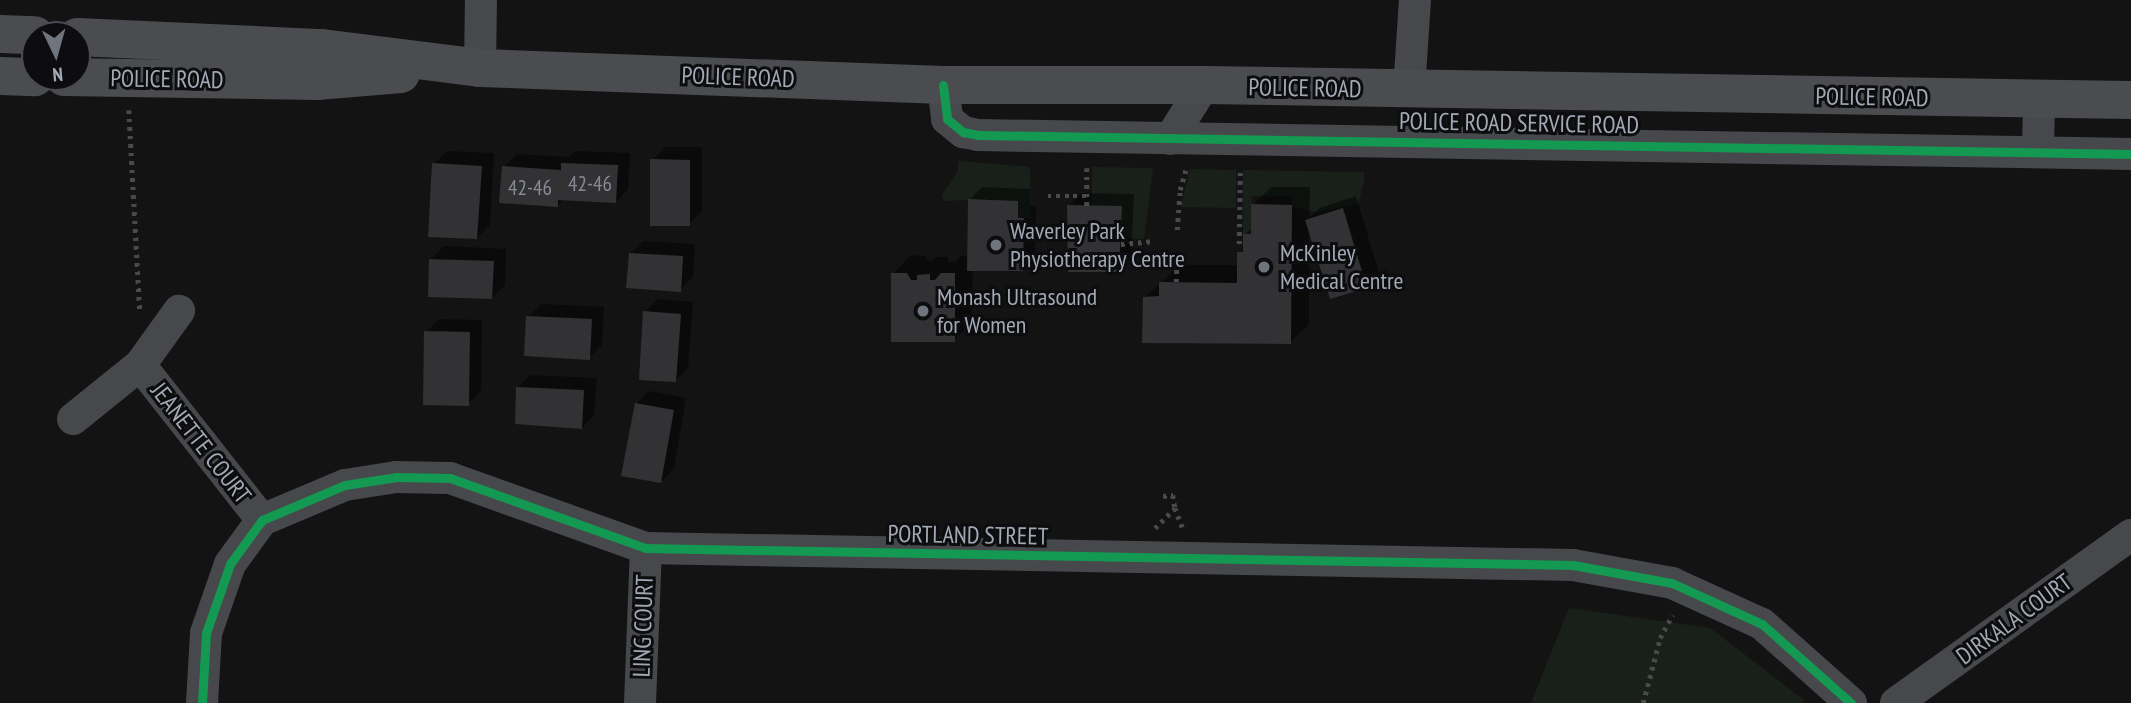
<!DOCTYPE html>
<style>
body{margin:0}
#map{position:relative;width:2131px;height:703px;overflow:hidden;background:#131313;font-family:"PT Sans Narrow",sans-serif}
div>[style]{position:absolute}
.green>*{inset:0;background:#19201a}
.shadow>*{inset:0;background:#0007}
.building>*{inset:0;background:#323234}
.path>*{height:4.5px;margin-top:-2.25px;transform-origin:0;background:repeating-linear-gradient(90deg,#484a4e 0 3.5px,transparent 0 8.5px)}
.minor>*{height:32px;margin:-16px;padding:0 16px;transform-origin:16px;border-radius:16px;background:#47484c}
.secondary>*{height:38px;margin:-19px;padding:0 19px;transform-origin:19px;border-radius:19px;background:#4b4c50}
.cycleway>*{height:9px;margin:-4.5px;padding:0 4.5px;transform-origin:4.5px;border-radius:4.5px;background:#139951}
.dots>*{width:19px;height:19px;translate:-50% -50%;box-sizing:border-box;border:4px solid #0d0d0f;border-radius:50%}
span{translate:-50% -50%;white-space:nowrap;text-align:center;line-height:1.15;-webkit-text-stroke:6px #0d0d0f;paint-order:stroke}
.number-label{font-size:21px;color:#868b95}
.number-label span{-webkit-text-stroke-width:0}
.street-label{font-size:24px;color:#a2a9b5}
.poi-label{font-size:24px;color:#a2a9b5}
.left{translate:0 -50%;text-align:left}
.north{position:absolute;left:21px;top:21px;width:70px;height:70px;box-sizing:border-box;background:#0d0d0f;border:2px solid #494b51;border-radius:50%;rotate:175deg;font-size:19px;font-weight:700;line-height:28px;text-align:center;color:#a2a9b5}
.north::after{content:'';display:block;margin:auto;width:24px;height:32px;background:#70747c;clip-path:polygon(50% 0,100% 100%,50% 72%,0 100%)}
</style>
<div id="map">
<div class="green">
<div style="clip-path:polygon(958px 161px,1030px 167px,1031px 218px,1018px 218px,995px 199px,943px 201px,942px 195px,958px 171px)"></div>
<div style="clip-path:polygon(1092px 167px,1153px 168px,1144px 239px,1121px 238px,1121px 206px,1092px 206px)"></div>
<div style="clip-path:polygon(1190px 169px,1236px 170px,1236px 208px,1181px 207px)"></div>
<div style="clip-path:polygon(1243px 170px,1364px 172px,1364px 182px,1358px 204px,1317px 212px,1292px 207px,1292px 196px,1252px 196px,1251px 234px,1243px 234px)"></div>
<div style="clip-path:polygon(1569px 608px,1710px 628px,1804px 700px,1802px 703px,1531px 703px)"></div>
</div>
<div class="shadow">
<div style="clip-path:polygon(665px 147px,702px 147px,702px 211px,689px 224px,652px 160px)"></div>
<div style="clip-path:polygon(447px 151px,494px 153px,490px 225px,477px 238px,434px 164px)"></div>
<div style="clip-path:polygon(575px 151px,630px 153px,628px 189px,616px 202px,564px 199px,557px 206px,504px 167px,517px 154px,569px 157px)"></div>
<div style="clip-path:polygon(982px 187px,1030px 189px,1030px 206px,1036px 206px,1035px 257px,1023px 270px,973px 269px,972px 322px,954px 340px,893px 274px,911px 255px,925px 256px,930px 262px,937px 257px,948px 257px,948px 262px,955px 262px,961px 256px,969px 256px,969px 200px)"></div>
<div style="clip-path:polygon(1271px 187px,1310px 187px,1309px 218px,1320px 208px,1356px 196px,1379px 273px,1366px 286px,1309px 230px,1309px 324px,1290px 342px,1145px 297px,1180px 265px,1239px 265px,1245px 235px,1253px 227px,1253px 205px)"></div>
<div style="clip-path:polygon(1082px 193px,1134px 194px,1131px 258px,1118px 270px,1069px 206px)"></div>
<div style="clip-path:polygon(643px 241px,695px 244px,693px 277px,680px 290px,630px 254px)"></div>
<div style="clip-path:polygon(444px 246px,506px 249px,505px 285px,492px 298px,431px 259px)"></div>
<div style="clip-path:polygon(658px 299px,693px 302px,688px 368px,675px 381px,645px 312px)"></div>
<div style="clip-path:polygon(541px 304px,604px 307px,602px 345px,589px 358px,528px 317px)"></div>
<div style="clip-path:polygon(439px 319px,482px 320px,481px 391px,468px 404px,426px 332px)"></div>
<div style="clip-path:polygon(530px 375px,597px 378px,594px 415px,582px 428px,518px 387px)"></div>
<div style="clip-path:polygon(649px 391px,686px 398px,674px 469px,661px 481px,636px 404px)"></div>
</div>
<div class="building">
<div style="clip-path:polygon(650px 159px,690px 160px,690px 226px,650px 226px)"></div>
<div style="clip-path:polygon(432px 163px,482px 166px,477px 239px,428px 237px)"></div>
<div style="clip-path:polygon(561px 163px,618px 165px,616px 203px,558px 200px,558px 207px,499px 203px,502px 166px,561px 170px)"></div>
<div style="clip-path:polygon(968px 199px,1018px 201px,1018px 218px,1024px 218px,1023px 271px,967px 271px)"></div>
<div style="clip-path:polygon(1251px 204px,1292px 205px,1291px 344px,1142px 343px,1143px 297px,1159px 296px,1159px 282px,1237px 283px,1237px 252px,1243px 252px,1243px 234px,1251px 234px)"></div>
<div style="clip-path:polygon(1067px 205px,1122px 206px,1119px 272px,1068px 272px)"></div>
<div style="clip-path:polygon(1343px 208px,1367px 288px,1330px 299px,1305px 220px)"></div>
<div style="clip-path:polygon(629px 253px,683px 256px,681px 292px,626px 288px)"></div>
<div style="clip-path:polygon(429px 259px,494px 261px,492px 299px,428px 297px)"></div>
<div style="clip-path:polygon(891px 273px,907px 273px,911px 280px,917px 280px,917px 275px,930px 274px,930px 280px,935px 280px,941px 273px,955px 273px,955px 342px,891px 342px)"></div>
<div style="clip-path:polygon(643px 311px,681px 314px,676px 382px,639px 380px)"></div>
<div style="clip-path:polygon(526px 316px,592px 319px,590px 360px,524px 356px)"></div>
<div style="clip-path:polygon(424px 331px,470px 332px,469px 406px,423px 405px)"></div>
<div style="clip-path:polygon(516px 387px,584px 390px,582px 429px,515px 424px)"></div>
<div style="clip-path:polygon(635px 403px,674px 410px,661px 483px,621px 476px)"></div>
</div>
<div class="path">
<div style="left:129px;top:110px;width:201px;rotate:86.9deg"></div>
<div style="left:1087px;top:168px;width:38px;rotate:90deg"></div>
<div style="left:1048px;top:196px;width:39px"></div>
<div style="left:1177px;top:230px;width:40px;rotate:-85.7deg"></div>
<div style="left:1180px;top:190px;width:22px;rotate:-74deg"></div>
<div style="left:1121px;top:244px;width:34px;rotate:-5deg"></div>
<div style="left:1239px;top:244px;width:73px;rotate:-89.2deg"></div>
<div style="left:1176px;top:282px;width:23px;rotate:-88deg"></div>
<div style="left:1163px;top:496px;width:10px;rotate:-6deg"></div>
<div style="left:1173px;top:495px;width:13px;rotate:81deg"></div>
<div style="left:1155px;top:528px;width:28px;rotate:-45deg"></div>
<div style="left:1175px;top:508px;width:22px;rotate:69deg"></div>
<div style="left:1643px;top:703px;width:67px;rotate:-75.3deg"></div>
<div style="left:1660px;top:638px;width:26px;rotate:-62deg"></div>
</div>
<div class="minor">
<div style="left:480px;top:68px;width:68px;rotate:-89.2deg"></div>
<div style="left:943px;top:85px;width:34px;rotate:83deg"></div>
<div style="left:947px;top:119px;width:21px;rotate:39deg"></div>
<div style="left:963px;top:132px;width:15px;rotate:11deg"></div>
<div style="left:978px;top:135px;width:1153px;rotate:0.94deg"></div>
<div style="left:1409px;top:90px;width:90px;rotate:-86.2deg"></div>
<div style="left:1170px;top:139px;width:64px;rotate:-57.8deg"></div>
<div style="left:2038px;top:152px;width:53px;rotate:-88.9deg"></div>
<div style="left:140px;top:365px;width:197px;rotate:51.8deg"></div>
<div style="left:73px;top:419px;width:86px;rotate:-38.9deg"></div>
<div style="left:140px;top:365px;width:67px;rotate:-54.2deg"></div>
<div style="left:202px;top:703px;width:70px;rotate:-86.7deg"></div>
<div style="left:206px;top:633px;width:73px;rotate:-70.8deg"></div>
<div style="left:230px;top:564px;width:54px;rotate:-54deg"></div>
<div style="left:262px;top:520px;width:90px;rotate:-22.9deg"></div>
<div style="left:345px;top:485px;width:52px;rotate:-8.9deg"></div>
<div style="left:396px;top:477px;width:54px;rotate:1.1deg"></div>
<div style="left:450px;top:478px;width:208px;rotate:19.7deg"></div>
<div style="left:646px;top:548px;width:927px;rotate:1.05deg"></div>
<div style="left:1573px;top:565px;width:101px;rotate:10.3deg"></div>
<div style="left:1672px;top:583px;width:99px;rotate:24.5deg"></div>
<div style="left:1762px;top:624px;width:119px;rotate:41.6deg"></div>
<div style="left:640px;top:703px;width:155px;rotate:-87.8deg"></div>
<div style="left:1896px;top:703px;width:289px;rotate:-35.6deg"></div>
</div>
<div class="secondary">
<div style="left:0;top:34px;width:35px;rotate:2deg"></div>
<div style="left:77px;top:37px;width:245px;rotate:2.6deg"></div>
<div style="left:322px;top:48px;width:159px;rotate:7.2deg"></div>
<div style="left:480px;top:68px;width:463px;rotate:2.1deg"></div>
<div style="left:943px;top:85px;width:261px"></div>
<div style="left:1204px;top:85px;width:927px;rotate:0.93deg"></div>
<div style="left:0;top:76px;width:35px;rotate:2deg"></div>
<div style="left:64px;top:77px;width:253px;rotate:0.9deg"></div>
<div style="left:317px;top:81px;width:84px;rotate:-4.8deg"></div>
</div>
<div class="cycleway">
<div style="left:943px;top:85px;width:34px;rotate:83deg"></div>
<div style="left:947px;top:119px;width:21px;rotate:39deg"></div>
<div style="left:963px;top:132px;width:15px;rotate:11deg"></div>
<div style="left:978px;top:135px;width:1153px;rotate:0.94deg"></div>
<div style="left:202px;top:703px;width:70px;rotate:-86.7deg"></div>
<div style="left:206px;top:633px;width:73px;rotate:-70.8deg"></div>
<div style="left:230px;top:564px;width:54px;rotate:-54deg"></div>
<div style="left:262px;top:520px;width:90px;rotate:-22.9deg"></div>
<div style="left:345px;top:485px;width:52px;rotate:-8.9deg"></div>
<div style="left:396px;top:477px;width:54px;rotate:1.1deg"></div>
<div style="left:450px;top:478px;width:208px;rotate:19.7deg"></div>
<div style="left:646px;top:548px;width:927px;rotate:1.05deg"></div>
<div style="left:1573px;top:565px;width:101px;rotate:10.3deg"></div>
<div style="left:1672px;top:583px;width:99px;rotate:24.5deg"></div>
<div style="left:1762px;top:624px;width:119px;rotate:41.6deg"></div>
</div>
<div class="dots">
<div style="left:996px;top:245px;background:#70747c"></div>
<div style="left:1264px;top:267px;background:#70747c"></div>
<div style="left:923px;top:311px;background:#70747c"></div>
</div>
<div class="number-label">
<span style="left:590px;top:184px">42-46</span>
<span style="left:530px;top:188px">42-46</span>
</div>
<div class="street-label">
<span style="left:738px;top:77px;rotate:2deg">POLICE ROAD</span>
<span style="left:167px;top:79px;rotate:1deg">POLICE ROAD</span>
<span style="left:1305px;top:88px;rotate:1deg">POLICE ROAD</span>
<span style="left:1872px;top:97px;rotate:1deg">POLICE ROAD</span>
<span style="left:1519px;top:123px;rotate:1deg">POLICE ROAD SERVICE ROAD</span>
<span style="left:201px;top:443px;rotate:52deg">JEANETTE COURT</span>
<span style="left:968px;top:535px;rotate:1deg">PORTLAND STREET</span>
<span style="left:2014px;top:619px;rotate:-36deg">DIRKALA COURT</span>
<span style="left:643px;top:626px;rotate:-88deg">LING COURT</span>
</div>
<div class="poi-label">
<span class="left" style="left:1010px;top:245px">Waverley Park<br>Physiotherapy Centre</span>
<span class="left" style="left:1280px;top:267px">McKinley<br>Medical Centre</span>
<span class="left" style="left:937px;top:311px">Monash Ultrasound<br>for Women</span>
</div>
<div class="north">N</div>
</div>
